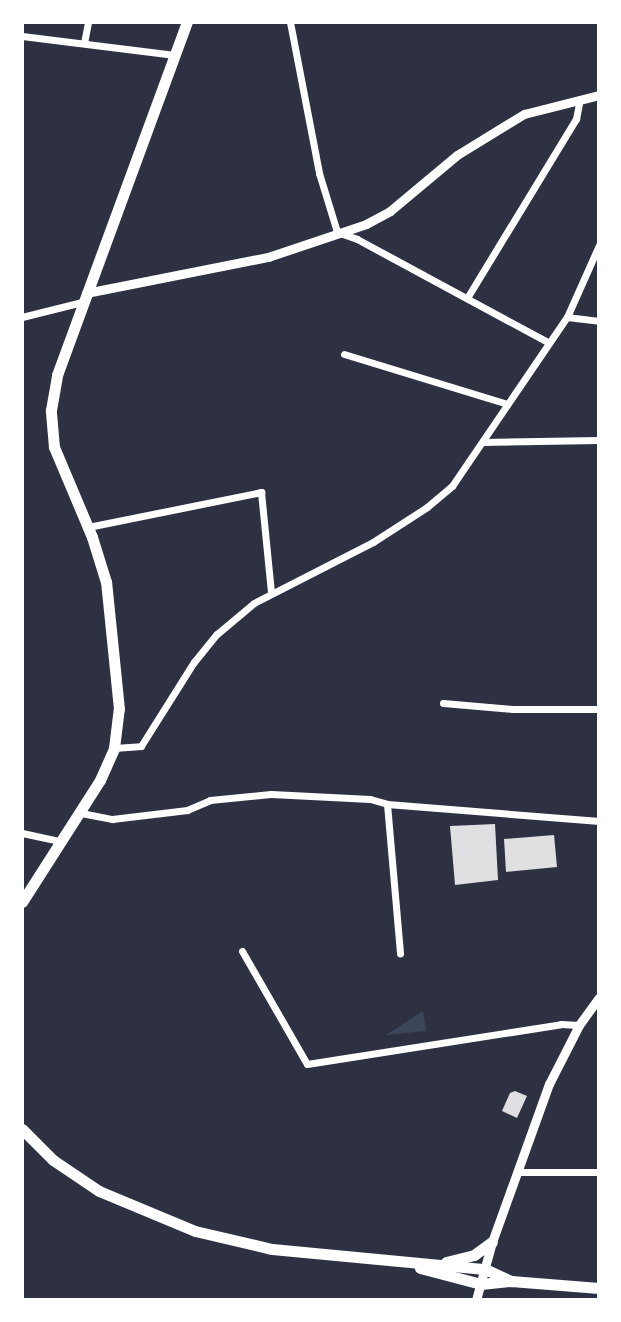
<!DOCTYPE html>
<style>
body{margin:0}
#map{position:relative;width:621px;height:1322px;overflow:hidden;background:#2d3142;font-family:"Source Sans 3",sans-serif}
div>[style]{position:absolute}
.green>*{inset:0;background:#3c4559}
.building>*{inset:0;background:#e0e0e3}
.minor>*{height:7px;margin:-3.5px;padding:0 3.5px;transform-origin:3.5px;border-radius:3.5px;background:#fff}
.tertiary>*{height:9px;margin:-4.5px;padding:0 4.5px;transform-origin:4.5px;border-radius:4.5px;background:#fff}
.primary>*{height:11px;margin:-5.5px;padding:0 5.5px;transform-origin:5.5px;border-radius:5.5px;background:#fff}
span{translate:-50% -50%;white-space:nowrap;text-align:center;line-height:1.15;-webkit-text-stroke:6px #fff;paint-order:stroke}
.frame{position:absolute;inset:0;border:24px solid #fff;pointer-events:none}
</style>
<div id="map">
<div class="green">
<div style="clip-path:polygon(423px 1011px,426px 1031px,386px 1035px)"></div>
</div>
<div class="building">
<div style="clip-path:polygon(495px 824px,498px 880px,455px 885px,450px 826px)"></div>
<div style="clip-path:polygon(554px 835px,557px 867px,506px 872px,504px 839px)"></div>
<div style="clip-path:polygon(515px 1091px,527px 1096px,517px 1118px,502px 1111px,510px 1093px)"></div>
</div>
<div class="minor">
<div style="left:290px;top:22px;width:154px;rotate:79.1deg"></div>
<div style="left:319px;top:173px;width:62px;rotate:73deg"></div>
<div style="left:337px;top:232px;width:21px;rotate:19deg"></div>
<div style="left:357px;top:239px;width:218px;rotate:28.4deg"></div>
<div style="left:22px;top:36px;width:154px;rotate:7.1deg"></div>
<div style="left:84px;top:43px;width:21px;rotate:-79deg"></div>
<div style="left:467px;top:298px;width:210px;rotate:-58.7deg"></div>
<div style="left:576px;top:119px;width:20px;rotate:-79deg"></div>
<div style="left:22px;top:317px;width:62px;rotate:-14deg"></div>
<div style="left:567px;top:317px;width:32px;rotate:7deg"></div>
<div style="left:344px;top:354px;width:171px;rotate:17deg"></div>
<div style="left:483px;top:442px;width:116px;rotate:-1deg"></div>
<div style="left:88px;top:527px;width:177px;rotate:-11.4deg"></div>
<div style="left:261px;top:492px;width:100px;rotate:84.3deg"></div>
<div style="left:443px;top:703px;width:70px;rotate:4.9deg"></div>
<div style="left:513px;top:709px;width:86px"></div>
<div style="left:114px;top:748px;width:27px;rotate:-4deg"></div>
<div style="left:141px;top:746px;width:99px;rotate:-57.8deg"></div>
<div style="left:194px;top:662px;width:36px;rotate:-51deg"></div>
<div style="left:217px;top:634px;width:48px;rotate:-40deg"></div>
<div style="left:254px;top:603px;width:134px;rotate:-27.1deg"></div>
<div style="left:373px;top:542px;width:64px;rotate:-32.9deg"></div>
<div style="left:427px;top:507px;width:33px;rotate:-40deg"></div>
<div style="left:452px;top:486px;width:204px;rotate:-55.8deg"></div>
<div style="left:567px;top:317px;width:79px;rotate:-66deg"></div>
<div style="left:387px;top:804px;width:150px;rotate:85deg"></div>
<div style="left:81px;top:813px;width:32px;rotate:11deg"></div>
<div style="left:112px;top:819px;width:76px;rotate:-6.8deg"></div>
<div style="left:187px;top:810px;width:25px;rotate:-23deg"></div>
<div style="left:210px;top:800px;width:61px;rotate:-5.6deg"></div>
<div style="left:271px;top:794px;width:99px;rotate:2.9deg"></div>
<div style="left:370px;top:799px;width:18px;rotate:16deg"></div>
<div style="left:387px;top:804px;width:213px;rotate:4.6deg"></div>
<div style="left:22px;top:833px;width:40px;rotate:12deg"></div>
<div style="left:242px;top:951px;width:130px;rotate:60.1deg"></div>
<div style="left:307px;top:1064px;width:257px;rotate:-8.9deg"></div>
<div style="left:561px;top:1024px;width:18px;rotate:3deg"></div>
<div style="left:519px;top:1172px;width:80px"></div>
</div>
<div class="tertiary">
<div style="left:86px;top:293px;width:186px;rotate:-11.2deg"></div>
<div style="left:268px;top:257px;width:103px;rotate:-18.6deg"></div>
<div style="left:366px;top:224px;width:27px;rotate:-28deg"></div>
<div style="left:390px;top:211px;width:87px;rotate:-39.9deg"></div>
<div style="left:457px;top:155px;width:79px;rotate:-31.5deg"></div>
<div style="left:524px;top:114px;width:77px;rotate:-14.2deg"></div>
<div style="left:476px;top:1300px;width:60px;rotate:-74.6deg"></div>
<div style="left:492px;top:1242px;width:168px;rotate:-70.2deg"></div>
<div style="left:549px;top:1084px;width:66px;rotate:-63deg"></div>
<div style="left:579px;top:1025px;width:34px;rotate:-54deg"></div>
</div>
<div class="primary">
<div style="left:22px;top:902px;width:145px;rotate:-57.4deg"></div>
<div style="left:100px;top:780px;width:35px;rotate:-66deg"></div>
<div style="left:114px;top:748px;width:39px;rotate:-83deg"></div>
<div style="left:119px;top:709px;width:128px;rotate:-95.8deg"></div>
<div style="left:106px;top:582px;width:47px;rotate:-107.3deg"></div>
<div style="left:92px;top:537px;width:98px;rotate:-112.9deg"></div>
<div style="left:54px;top:447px;width:37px;rotate:-95deg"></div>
<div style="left:51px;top:410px;width:36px;rotate:-80deg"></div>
<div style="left:57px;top:375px;width:376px;rotate:-69.8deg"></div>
<div style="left:22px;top:1129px;width:44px;rotate:45deg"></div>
<div style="left:53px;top:1160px;width:55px;rotate:34deg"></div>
<div style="left:99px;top:1191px;width:104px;rotate:22.6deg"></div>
<div style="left:195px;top:1231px;width:79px;rotate:13.2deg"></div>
<div style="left:272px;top:1249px;width:214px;rotate:5.4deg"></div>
<div style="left:485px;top:1269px;width:29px;rotate:25deg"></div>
<div style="left:446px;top:1262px;width:29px;rotate:-14deg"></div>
<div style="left:474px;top:1255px;width:22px;rotate:-36deg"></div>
<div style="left:420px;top:1268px;width:63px;rotate:14.7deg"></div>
<div style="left:481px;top:1284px;width:30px;rotate:-6deg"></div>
<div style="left:511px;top:1281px;width:88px;rotate:4.5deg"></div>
</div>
<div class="frame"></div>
</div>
